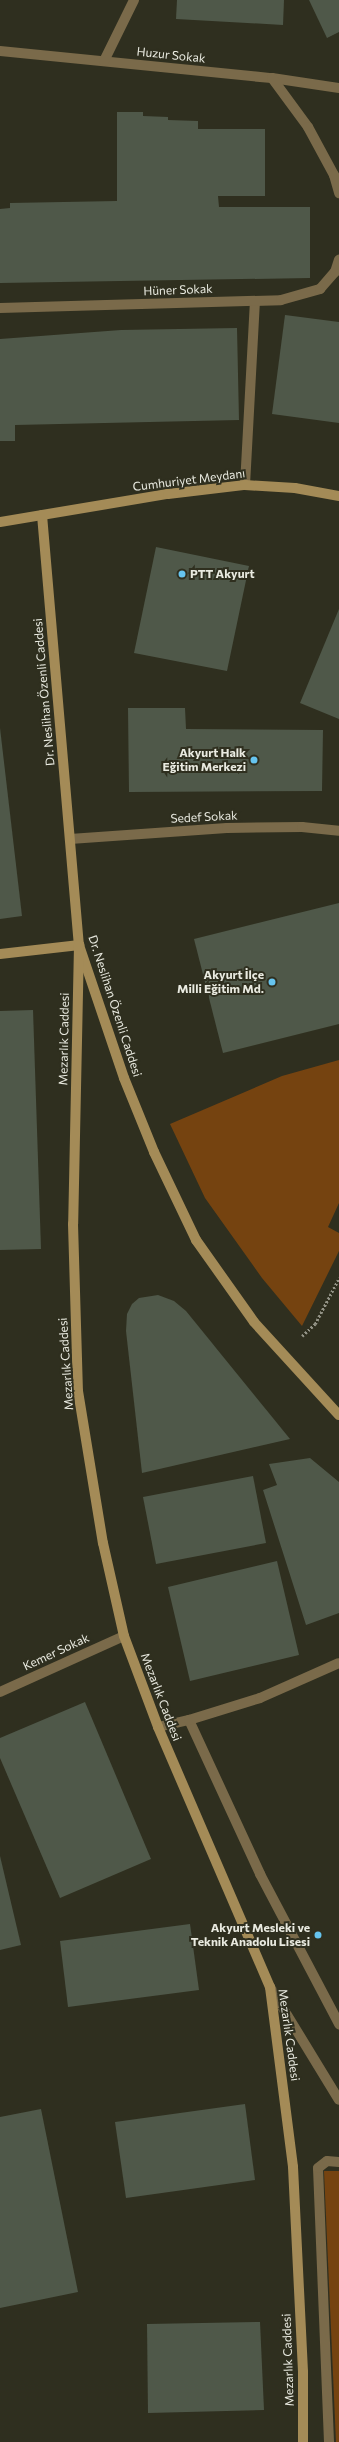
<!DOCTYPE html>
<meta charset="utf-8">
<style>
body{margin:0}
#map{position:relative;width:339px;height:2442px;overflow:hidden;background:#2f2f1f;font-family:Commissioner,sans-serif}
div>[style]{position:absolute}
.green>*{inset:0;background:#754310}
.building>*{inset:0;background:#4f5849}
.path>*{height:2.5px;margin-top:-1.25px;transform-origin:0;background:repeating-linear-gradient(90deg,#929285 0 2px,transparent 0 4px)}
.lane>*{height:10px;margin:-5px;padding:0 5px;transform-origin:5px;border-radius:5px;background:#7a6a4a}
.street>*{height:10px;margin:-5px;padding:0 5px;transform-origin:5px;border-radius:5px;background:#7a6a4a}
.secondary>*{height:10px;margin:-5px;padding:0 5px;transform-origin:5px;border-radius:5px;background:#a48b57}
.dots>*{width:11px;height:11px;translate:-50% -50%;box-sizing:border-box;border:2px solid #2f2f1f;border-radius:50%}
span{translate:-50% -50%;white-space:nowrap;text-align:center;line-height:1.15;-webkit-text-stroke:4px #2f2f1f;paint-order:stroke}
.street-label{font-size:12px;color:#e9eae0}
.poi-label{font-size:12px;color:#e9eae0;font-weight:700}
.left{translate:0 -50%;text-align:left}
.right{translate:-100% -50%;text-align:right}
</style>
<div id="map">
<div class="green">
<div style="clip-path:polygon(339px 1060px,339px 1203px,328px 1227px,339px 1233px,339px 1251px,302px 1326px,262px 1278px,205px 1198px,170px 1124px,282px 1076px)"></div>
<div style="clip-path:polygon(324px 2171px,339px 2171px,339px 2442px,336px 2442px)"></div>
</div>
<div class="building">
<div style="clip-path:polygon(177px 0,284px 0,283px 25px,176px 19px)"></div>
<div style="clip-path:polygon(309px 0,339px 0,339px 32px,327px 38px)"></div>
<div style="clip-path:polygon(117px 112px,143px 112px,143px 116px,168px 117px,168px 120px,198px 121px,198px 129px,265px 129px,265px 196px,218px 196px,219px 207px,310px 207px,310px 278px,0 283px,0 209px,10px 208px,10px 203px,117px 201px)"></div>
<div style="clip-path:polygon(285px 315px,339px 322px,339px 423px,272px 414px)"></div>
<div style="clip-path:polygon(237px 328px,239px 420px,15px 425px,15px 441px,0 441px,0 339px,121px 330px)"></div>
<div style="clip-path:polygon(156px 547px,249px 566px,227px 671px,134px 653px)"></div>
<div style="clip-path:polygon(339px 609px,339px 719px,300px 703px)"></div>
<div style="clip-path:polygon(128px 708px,185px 708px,186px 729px,323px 730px,322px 791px,129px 792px)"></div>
<div style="clip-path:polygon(0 728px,22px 916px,0 919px)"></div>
<div style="clip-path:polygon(339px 903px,339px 1024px,223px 1053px,194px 939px)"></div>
<div style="clip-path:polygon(33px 1010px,41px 1249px,0 1250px,0 1011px)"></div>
<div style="clip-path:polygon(158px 1295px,174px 1301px,186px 1311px,290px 1439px,142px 1473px,126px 1331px,127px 1314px,132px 1304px,139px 1298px)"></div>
<div style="clip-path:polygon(310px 1458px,339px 1482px,339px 1613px,306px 1625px,263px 1490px,277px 1485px,269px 1464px)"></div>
<div style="clip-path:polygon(253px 1476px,266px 1543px,156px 1564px,143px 1497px)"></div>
<div style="clip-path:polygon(277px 1561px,299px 1655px,190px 1681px,168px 1587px)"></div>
<div style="clip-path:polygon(85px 1702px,151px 1859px,60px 1898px,0 1758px,0 1738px)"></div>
<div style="clip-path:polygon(0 1856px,21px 1945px,0 1950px)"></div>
<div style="clip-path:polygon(190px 1924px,199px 1990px,68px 2007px,60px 1941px)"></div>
<div style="clip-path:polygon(245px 2104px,255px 2180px,126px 2198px,115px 2122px)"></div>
<div style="clip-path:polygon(41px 2109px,78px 2292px,0 2308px,0 2117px)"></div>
<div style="clip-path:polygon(260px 2322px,264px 2410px,148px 2413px,147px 2324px)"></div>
</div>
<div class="path">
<div style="left:302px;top:1336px;width:18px;rotate:-43deg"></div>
<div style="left:315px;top:1324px;width:52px;rotate:-62.4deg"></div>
</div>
<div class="lane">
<div style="left:245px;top:485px;width:184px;rotate:-86.9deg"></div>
</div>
<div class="street">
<div style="left:0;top:51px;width:273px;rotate:5.7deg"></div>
<div style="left:272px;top:78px;width:68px;rotate:8.5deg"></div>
<div style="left:104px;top:61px;width:68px;rotate:-63.8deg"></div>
<div style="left:272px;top:78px;width:61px;rotate:53.7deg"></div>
<div style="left:308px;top:127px;width:55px;rotate:61.6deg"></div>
<div style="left:334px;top:175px;width:19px;rotate:74deg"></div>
<div style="left:0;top:308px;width:281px;rotate:-1.6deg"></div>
<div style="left:281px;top:300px;width:41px;rotate:-15.8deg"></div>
<div style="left:320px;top:289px;width:23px;rotate:-49deg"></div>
<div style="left:335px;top:272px;width:13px;rotate:-72deg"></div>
<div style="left:70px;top:839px;width:157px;rotate:-4deg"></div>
<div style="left:227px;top:828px;width:75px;rotate:-0.8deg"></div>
<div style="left:302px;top:827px;width:37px;rotate:6deg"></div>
<div style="left:0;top:1692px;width:136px;rotate:-24.3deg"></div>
<div style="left:189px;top:1720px;width:170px;rotate:65.2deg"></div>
<div style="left:260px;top:1874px;width:170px;rotate:62.2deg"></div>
<div style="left:158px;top:1727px;width:32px;rotate:-13deg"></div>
<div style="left:189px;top:1720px;width:74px;rotate:-17.2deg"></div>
<div style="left:260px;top:1698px;width:86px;rotate:-23.9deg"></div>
<div style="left:270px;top:1987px;width:132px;rotate:58.6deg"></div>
<div style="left:329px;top:2442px;width:274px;rotate:-92.3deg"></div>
<div style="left:318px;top:2168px;width:11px;rotate:-38deg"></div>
<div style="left:327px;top:2161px;width:12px;rotate:5deg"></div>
</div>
<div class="secondary">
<div style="left:42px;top:515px;width:432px;rotate:85.1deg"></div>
<div style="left:79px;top:945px;width:140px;rotate:71.3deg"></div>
<div style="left:124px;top:1078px;width:80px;rotate:67.9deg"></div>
<div style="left:154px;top:1152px;width:98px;rotate:64.5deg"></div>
<div style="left:196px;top:1240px;width:100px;rotate:54.7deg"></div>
<div style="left:254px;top:1322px;width:126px;rotate:47.6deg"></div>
<div style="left:0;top:522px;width:170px;rotate:-9.5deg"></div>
<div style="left:168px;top:494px;width:78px;rotate:-6.7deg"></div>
<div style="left:245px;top:485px;width:50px;rotate:3.4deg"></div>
<div style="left:295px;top:488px;width:45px;rotate:10.3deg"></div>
<div style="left:0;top:954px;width:80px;rotate:-6.5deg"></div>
<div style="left:79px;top:945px;width:279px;rotate:91.2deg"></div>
<div style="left:73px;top:1224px;width:167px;rotate:88.3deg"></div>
<div style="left:78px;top:1391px;width:154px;rotate:80.7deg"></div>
<div style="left:103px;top:1543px;width:95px;rotate:77.3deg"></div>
<div style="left:124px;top:1636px;width:97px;rotate:69.5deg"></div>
<div style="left:158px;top:1727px;width:283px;rotate:66.7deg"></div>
<div style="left:270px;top:1987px;width:181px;rotate:82.7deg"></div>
<div style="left:293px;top:2167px;width:205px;rotate:87.2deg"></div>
<div style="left:303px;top:2372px;width:70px;rotate:90deg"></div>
</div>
<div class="dots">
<div style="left:182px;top:574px;background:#66c4ef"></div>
<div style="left:254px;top:760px;background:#66c4ef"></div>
<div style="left:272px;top:982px;background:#66c4ef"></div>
<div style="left:318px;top:1935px;background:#66c4ef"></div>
</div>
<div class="street-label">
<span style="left:171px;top:55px;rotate:6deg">Huzur Sokak</span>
<span style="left:178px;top:290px;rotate:-2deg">Hüner Sokak</span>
<span style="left:189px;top:480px;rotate:-7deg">Cumhuriyet Meydanı</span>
<span style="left:44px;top:692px;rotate:-95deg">Dr. Neslihan Özenli Caddesi</span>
<span style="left:204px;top:817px;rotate:-3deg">Sedef Sokak</span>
<span style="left:115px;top:1006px;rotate:72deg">Dr. Neslihan Özenli Caddesi</span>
<span style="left:64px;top:1039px;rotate:-89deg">Mezarlık Caddesi</span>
<span style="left:66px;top:1364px;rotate:-94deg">Mezarlık Caddesi</span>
<span style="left:56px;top:1652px;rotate:-25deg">Kemer Sokak</span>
<span style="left:161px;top:1697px;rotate:69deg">Mezarlık Caddesi</span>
<span style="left:289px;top:2035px;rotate:82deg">Mezarlık Caddesi</span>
<span style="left:288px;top:2360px;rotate:-92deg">Mezarlık Caddesi</span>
</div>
<div class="poi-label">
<span class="left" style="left:190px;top:574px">PTT Akyurt</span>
<span class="right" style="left:246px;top:760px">Akyurt Halk<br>Eğitim Merkezi</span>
<span class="right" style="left:264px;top:982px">Akyurt İlçe<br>Milli Eğitim Md.</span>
<span class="right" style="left:310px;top:1935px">Akyurt Mesleki ve<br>Teknik Anadolu Lisesi</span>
</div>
</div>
